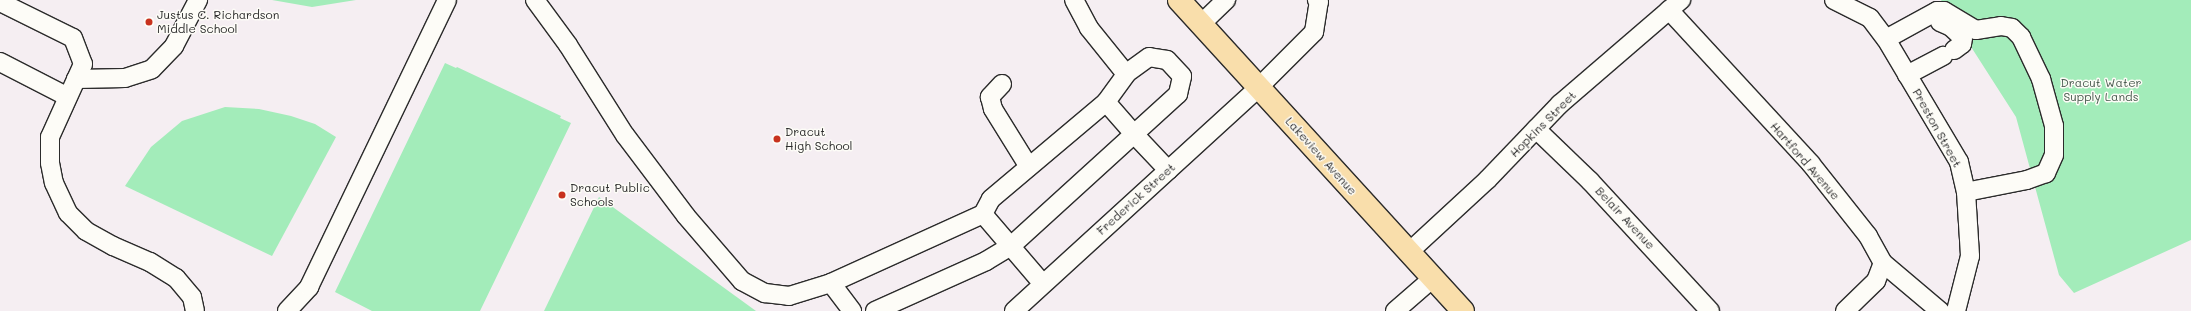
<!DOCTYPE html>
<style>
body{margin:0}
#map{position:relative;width:2191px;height:311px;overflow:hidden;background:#f5eef2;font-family:Mali,sans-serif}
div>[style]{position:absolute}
.green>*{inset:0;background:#a3ecba}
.roads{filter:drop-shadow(1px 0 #2b2b2b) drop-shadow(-1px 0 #2b2b2b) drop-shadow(0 1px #2b2b2b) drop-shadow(0 -1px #2b2b2b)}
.minor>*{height:18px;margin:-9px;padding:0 9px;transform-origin:9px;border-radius:9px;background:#fdfcf7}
.major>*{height:22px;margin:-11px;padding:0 11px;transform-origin:11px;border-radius:11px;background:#f9deab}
.dots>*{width:11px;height:11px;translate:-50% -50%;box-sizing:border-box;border:2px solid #fdfcf7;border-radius:50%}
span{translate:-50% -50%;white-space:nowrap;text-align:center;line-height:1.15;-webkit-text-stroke:3px #fdfcf7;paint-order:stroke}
.poi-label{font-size:12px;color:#2b2b2b}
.left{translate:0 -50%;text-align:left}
.park-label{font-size:12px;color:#495b4f}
.street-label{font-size:12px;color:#2b2b2b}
</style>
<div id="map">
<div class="green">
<div style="clip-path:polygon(272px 0,356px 0,312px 7px)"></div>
<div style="clip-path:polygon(1941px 0,2191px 0,2191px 240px,2074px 293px,2059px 275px,2016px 117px)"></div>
<div style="clip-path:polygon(445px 63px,456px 68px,457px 67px,561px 116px,560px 118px,571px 123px,480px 311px,372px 311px,335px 292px)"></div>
<div style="clip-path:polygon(225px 107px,259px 109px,291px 116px,315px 124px,336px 137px,272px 256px,125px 186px,151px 147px,182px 121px)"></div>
<div style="clip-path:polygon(599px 197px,756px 311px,544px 311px)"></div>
</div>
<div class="roads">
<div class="minor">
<div style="left:535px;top:0;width:56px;rotate:53.7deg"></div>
<div style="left:568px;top:45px;width:107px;rotate:57.7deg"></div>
<div style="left:625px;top:135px;width:101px;rotate:53deg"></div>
<div style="left:686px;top:216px;width:86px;rotate:49.3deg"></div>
<div style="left:742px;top:281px;width:26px;rotate:28deg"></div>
<div style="left:765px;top:293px;width:24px;rotate:7deg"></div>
<div style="left:789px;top:296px;width:44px;rotate:-17.2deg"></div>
<div style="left:831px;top:283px;width:35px;rotate:53deg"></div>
<div style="left:1834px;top:0;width:40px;rotate:26.6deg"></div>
<div style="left:1870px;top:18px;width:26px;rotate:53deg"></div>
<div style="left:1886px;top:39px;width:143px;rotate:59.3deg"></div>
<div style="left:1959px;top:162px;width:31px;rotate:77deg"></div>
<div style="left:1966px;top:192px;width:64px;rotate:86.4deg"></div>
<div style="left:1970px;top:256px;width:57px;rotate:104.3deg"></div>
<div style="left:0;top:2px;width:81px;rotate:26.3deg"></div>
<div style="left:73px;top:38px;width:28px;rotate:69deg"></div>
<div style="left:83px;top:64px;width:80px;rotate:114.3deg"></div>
<div style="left:50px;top:137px;width:26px;rotate:90deg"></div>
<div style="left:50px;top:163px;width:20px;rotate:79deg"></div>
<div style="left:54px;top:183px;width:33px;rotate:65deg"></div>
<div style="left:68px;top:213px;width:25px;rotate:45deg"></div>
<div style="left:86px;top:231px;width:31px;rotate:29deg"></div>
<div style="left:113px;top:246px;width:40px;rotate:23.4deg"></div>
<div style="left:150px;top:262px;width:31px;rotate:32deg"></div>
<div style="left:176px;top:278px;width:25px;rotate:50deg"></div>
<div style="left:192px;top:297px;width:14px;rotate:78deg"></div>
<div style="left:1669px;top:10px;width:209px;rotate:47.3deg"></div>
<div style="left:1811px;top:164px;width:92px;rotate:51.6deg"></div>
<div style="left:1868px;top:236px;width:31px;rotate:61deg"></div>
<div style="left:1883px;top:263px;width:75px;rotate:40.1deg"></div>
<div style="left:1940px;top:22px;width:12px;rotate:24deg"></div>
<div style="left:1951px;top:27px;width:16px;rotate:43deg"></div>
<div style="left:1963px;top:38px;width:6px;rotate:99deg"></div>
<div style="left:1962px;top:44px;width:10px;rotate:143deg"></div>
<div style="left:1201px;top:24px;width:35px;rotate:-44deg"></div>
<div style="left:1886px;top:39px;width:58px;rotate:-28.8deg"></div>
<div style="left:1937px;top:11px;width:7px"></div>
<div style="left:1944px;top:11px;width:37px;rotate:31deg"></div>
<div style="left:1976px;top:30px;width:25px;rotate:-9deg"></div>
<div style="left:2001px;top:26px;width:11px;rotate:10deg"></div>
<div style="left:2012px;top:28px;width:13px;rotate:45deg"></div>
<div style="left:2021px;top:37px;width:47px;rotate:64.5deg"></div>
<div style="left:2041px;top:79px;width:49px;rotate:74.5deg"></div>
<div style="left:2054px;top:126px;width:29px;rotate:90deg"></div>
<div style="left:2054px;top:155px;width:20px;rotate:114deg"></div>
<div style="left:2046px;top:173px;width:20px;rotate:160deg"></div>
<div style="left:2027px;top:180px;width:62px;rotate:168.9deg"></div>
<div style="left:0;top:62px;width:76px;rotate:27.2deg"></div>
<div style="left:1907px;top:75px;width:41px;rotate:-27.8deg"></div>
<div style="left:76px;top:79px;width:49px;rotate:-1.2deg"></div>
<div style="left:125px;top:78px;width:28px;rotate:-18deg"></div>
<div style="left:152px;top:69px;width:32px;rotate:-46deg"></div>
<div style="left:174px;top:46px;width:52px;rotate:-62.4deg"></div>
<div style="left:1002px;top:84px;width:18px;rotate:133deg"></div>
<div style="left:990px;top:97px;width:12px;rotate:76deg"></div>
<div style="left:993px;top:109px;width:68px;rotate:58.2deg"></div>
<div style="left:1106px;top:102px;width:43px;rotate:48.8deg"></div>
<div style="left:1134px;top:134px;width:50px;rotate:46.6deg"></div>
<div style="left:1536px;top:129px;width:75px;rotate:43.9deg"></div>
<div style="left:1590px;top:181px;width:177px;rotate:47.3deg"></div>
<div style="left:983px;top:214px;width:92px;rotate:49.4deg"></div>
<div style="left:1409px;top:252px;width:108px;rotate:-42.7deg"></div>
<div style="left:1488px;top:179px;width:104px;rotate:-46.2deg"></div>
<div style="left:1560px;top:104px;width:160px;rotate:-40.7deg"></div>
<div style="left:831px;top:283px;width:167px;rotate:-24.4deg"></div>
<div style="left:983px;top:214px;width:17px;rotate:-62deg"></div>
<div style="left:991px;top:199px;width:150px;rotate:-40.1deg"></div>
<div style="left:1106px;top:102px;width:34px;rotate:-54deg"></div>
<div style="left:287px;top:311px;width:33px;rotate:-47deg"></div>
<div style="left:309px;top:287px;width:318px;rotate:-64.3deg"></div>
<div style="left:875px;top:311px;width:122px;rotate:-24.2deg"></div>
<div style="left:986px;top:261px;width:29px;rotate:-31deg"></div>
<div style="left:1011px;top:246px;width:226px;rotate:-42.3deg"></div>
<div style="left:1178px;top:94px;width:18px;rotate:-77deg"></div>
<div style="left:1182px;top:76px;width:22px;rotate:-133deg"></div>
<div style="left:1167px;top:60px;width:18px;rotate:-171deg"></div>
<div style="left:1149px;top:57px;width:29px;rotate:144deg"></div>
<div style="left:1126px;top:74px;width:59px;rotate:-128.8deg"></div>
<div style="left:1089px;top:28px;width:32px;rotate:-118deg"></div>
<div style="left:1014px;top:311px;width:332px;rotate:-42.4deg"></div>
<div style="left:1259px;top:87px;width:78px;rotate:-45deg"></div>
<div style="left:1314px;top:32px;width:30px;rotate:-81deg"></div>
<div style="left:1319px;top:2px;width:3px;rotate:-135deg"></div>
<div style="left:1395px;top:311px;width:50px;rotate:-41deg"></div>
<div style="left:1845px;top:311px;width:43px;rotate:-44.1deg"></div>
<div style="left:1876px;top:281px;width:19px;rotate:-69deg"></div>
</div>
<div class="major">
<div style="left:1179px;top:0;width:421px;rotate:47.6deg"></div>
</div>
</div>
<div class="dots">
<div style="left:149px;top:22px;background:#c8321e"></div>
<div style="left:777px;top:139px;background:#c8321e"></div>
<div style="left:562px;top:195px;background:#c8321e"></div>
</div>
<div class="poi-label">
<span class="left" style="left:157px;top:22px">Justus C. Richardson<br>Middle School</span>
<span class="left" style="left:785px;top:139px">Dracut<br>High School</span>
<span class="left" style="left:570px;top:195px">Dracut Public<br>Schools</span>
</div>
<div class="park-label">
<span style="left:2101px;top:90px">Dracut Water<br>Supply Lands</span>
</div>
<div class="street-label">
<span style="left:1543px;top:124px;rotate:-45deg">Hopkins Street</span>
<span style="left:1937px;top:128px;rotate:61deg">Preston Street</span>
<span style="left:1321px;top:156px;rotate:48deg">Lakeview Avenue</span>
<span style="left:1805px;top:161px;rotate:49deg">Hartford Avenue</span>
<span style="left:1136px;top:199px;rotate:-42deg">Frederick Street</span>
<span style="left:1625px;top:218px;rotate:47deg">Belair Avenue</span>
</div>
</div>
